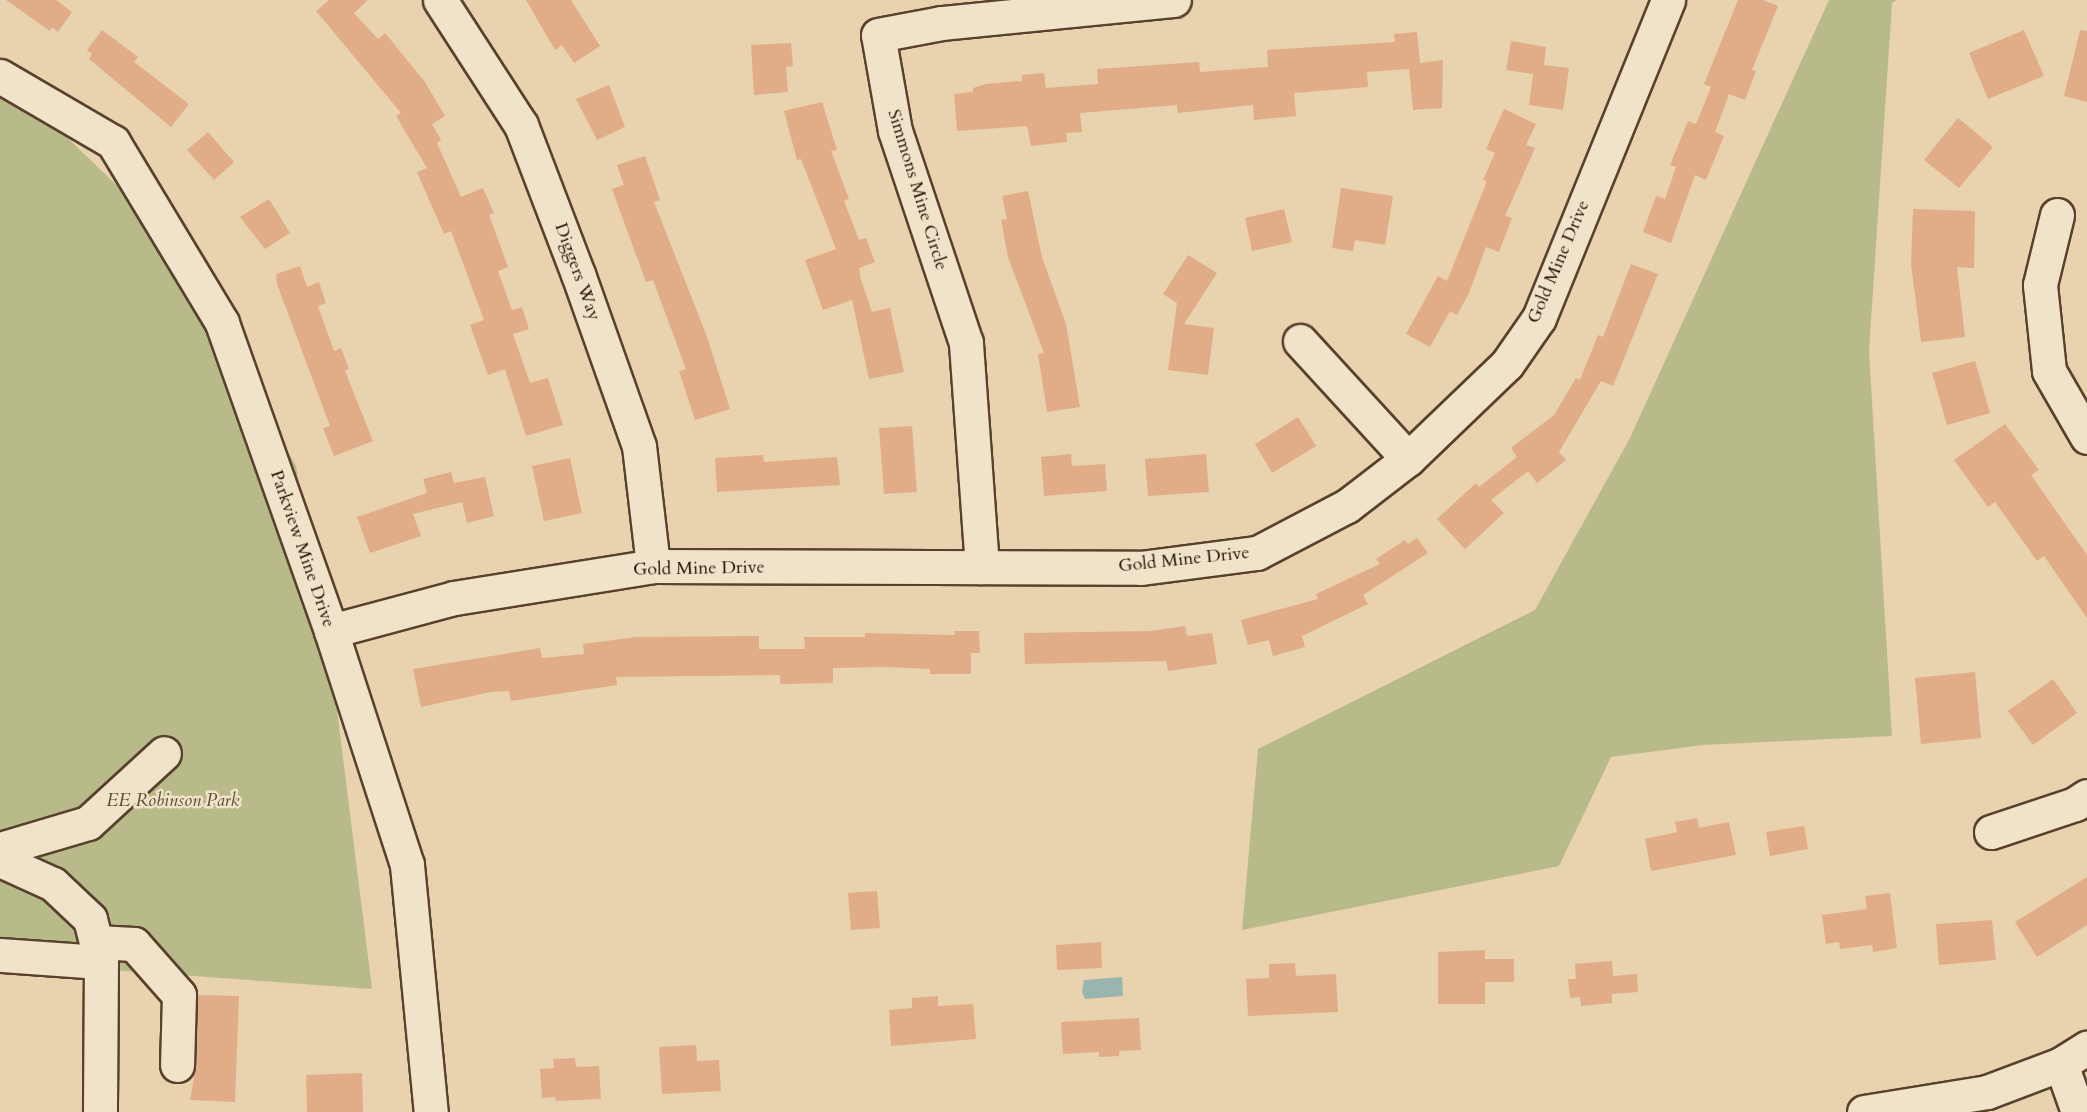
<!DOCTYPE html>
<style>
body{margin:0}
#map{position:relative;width:2087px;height:1112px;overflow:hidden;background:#e9d2ae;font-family:Cardo,serif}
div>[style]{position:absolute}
.green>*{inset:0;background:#b8bb89}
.water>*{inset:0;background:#98b6af}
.building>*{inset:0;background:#e1ad88}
.roads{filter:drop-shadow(2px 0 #58412d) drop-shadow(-2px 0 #58412d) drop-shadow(0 2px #58412d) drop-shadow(0 -2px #58412d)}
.minor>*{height:33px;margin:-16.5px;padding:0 16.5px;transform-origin:16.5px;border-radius:16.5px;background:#f1e2ca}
span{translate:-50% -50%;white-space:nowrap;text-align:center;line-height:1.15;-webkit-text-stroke:5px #f1e2ca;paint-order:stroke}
.street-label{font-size:18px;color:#271102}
.park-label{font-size:18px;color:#5a4c31;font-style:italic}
</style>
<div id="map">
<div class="green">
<div style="clip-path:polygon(1829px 0,1897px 0,1892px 3px,1869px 351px,1892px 736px,1703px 745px,1611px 757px,1559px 866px,1242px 930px,1258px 749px,1535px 610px,1630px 438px)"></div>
<div style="clip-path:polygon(0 73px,159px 226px,296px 466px,333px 678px,372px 989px,0 962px)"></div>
</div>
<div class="water">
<div style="clip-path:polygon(1122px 977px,1123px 996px,1085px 999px,1082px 992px,1084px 980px)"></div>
</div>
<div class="building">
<div style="clip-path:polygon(6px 0,56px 0,72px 12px,58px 32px,52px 27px,50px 31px)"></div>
<div style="clip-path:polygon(329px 0,368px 0,354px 13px,378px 39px,385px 33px,425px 82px,445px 116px,432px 124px,441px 140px,437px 143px,461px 197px,483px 188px,494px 213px,489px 215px,508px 267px,498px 271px,512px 310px,522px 307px,529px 329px,513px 334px,530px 383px,548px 378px,563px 425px,526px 436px,505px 369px,488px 375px,470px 325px,484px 320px,451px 231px,444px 234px,417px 172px,427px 168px,396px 116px,401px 113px,316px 11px)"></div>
<div style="clip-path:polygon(526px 0,571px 0,600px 46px,574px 63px,562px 45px,555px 50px)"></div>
<div style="clip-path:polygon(1738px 0,1763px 0,1778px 6px,1752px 70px,1756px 71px,1745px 100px,1729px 94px,1715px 132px,1724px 136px,1706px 180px,1695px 175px,1671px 243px,1643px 232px,1656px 196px,1665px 199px,1676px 167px,1670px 165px,1688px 121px,1696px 124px,1711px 87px,1704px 84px)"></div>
<div style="clip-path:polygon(102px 30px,138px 57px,134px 62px,189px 104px,171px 127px,89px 59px,92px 54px,87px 50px)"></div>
<div style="clip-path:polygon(2024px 30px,2044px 76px,1988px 99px,1969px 53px)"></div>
<div style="clip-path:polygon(2080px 30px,2087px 31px,2087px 102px,2064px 96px)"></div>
<div style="clip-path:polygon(1417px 32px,1420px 63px,1443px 60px,1442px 108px,1413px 110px,1409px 69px,1367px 72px,1368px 87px,1294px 93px,1296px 116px,1254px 120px,1253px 105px,1178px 113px,1177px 105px,1080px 113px,1082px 132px,1066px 133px,1067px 142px,1031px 146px,1027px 126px,957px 131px,954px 94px,973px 92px,973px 88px,985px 84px,1022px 81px,1022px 75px,1044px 73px,1046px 88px,1098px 84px,1097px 69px,1199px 62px,1200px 72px,1268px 67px,1267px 50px,1395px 42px,1394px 34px)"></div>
<div style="clip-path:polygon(1511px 41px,1546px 47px,1544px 65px,1569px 68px,1563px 110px,1529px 105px,1533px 74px,1506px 70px)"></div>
<div style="clip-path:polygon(791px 43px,793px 66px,786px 67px,788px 92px,754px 95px,751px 45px)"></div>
<div style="clip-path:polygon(609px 85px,625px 127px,597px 140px,576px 99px)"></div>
<div style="clip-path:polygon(822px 102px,837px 150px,831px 151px,849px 199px,844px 201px,859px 240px,866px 238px,875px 262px,859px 268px,861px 280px,872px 312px,890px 308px,904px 372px,869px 379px,852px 300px,823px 310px,805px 260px,836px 249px,801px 159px,797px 160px,784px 111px)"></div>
<div style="clip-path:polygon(1504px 109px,1536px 124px,1526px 145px,1535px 148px,1505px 216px,1512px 218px,1499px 252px,1486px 247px,1469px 293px,1457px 315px,1450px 311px,1430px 347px,1406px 334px,1438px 276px,1447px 281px,1487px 181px,1483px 180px,1495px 153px,1486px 149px)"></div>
<div style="clip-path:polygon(1958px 118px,1993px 147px,1959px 188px,1924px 160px)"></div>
<div style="clip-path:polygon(208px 132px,234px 162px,214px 180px,187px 150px)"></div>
<div style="clip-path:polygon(645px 156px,660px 200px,654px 202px,706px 334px,730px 409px,695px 420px,679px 371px,686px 369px,653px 280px,646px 282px,612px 189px,624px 185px,617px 165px)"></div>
<div style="clip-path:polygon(1341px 188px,1393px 196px,1385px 245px,1355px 240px,1353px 251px,1332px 248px)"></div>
<div style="clip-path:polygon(1028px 191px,1042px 257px,1066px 324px,1080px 407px,1047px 412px,1038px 354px,1044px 353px,1008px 257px,1001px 220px,1007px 219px,1002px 196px)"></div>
<div style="clip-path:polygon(269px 199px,290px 233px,265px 249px,240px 217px)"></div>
<div style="clip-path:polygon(1284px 209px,1292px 242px,1252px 251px,1245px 218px)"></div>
<div style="clip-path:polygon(1913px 209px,1975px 211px,1974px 268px,1957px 267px,1965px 337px,1921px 342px,1911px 264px)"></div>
<div style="clip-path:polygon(1188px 255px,1217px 273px,1184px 324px,1214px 328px,1208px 375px,1168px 370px,1177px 303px,1163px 294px)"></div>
<div style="clip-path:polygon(1631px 264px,1658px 274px,1613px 386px,1601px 381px,1559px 452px,1566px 460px,1537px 483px,1528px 471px,1491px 500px,1504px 513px,1465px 549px,1437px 519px,1476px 483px,1479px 487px,1517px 457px,1511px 448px,1554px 415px,1576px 378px,1580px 380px,1598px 335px,1603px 337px)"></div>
<div style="clip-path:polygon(300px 266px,307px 287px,319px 282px,326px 303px,318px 306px,334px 351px,341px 348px,349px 369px,345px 371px,373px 441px,334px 456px,323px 428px,330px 426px,277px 284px,276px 274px)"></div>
<div style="clip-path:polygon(1975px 361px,1990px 413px,1947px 425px,1932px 373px)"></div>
<div style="clip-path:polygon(1298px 417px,1316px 446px,1272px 473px,1255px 444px)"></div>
<div style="clip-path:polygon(2005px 424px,2039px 470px,2031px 475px,2087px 555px,2087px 618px,2044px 556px,2037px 561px,1995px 502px,1988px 507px,1954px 460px)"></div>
<div style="clip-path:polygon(912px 426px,917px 492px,884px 494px,879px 428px)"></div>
<div style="clip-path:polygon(1071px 454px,1072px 466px,1105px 464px,1107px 491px,1044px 496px,1041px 457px)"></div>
<div style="clip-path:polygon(1206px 454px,1209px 492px,1148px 496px,1145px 459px)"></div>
<div style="clip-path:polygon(763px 455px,764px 462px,837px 457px,840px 485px,717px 492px,715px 458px)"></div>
<div style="clip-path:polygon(570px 458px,582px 513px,544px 521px,532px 466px)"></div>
<div style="clip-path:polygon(451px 472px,454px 483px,485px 477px,494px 516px,467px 523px,462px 502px,413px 514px,421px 536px,370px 553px,357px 517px,427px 493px,423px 479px)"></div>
<div style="clip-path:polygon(1417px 538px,1428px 553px,1363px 595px,1368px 604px,1302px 636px,1305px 647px,1273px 656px,1269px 640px,1248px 645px,1241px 620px,1318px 599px,1316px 594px,1380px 564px,1376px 559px,1405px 540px,1408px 544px)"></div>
<div style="clip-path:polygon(1185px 626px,1187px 636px,1212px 633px,1217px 664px,1168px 671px,1166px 661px,1025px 664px,1024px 633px,1150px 631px)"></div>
<div style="clip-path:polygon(954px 631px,979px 631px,980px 653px,971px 653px,971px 674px,930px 674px,930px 669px,887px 667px,833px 668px,833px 683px,780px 684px,780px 675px,616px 677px,617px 685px,511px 701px,509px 691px,491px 692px,421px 707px,413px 669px,540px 648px,542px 658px,584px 654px,583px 644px,636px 637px,759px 636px,759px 649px,805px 649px,804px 637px,865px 637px,865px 633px,955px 635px)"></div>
<div style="clip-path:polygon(1975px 672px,1981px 738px,1921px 744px,1915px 678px)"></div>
<div style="clip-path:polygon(2053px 679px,2077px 713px,2033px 745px,2008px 711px)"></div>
<div style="clip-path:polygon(1697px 818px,1699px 828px,1729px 822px,1736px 855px,1651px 871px,1645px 839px,1677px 832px,1675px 822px)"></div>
<div style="clip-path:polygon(1804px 826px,1808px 849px,1770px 856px,1766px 832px)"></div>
<div style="clip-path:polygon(2087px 877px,2087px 925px,2037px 957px,2015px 922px)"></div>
<div style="clip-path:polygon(877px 891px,880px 928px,851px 930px,848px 893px)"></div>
<div style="clip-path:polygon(1890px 893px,1897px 948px,1873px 952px,1872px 945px,1840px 949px,1839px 942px,1826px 944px,1822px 915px,1867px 909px,1865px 896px)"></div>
<div style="clip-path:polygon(1992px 920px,1996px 960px,1939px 965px,1936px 924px)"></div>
<div style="clip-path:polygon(1101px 942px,1102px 968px,1057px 970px,1056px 945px)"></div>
<div style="clip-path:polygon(1485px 950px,1485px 959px,1514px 959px,1514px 982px,1485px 982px,1485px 1004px,1438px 1004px,1438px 952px)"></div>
<div style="clip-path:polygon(1612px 961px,1613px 976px,1637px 974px,1638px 992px,1612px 994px,1612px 1003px,1581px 1006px,1580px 997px,1570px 998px,1568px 979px,1576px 979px,1575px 964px)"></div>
<div style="clip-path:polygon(1295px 963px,1296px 976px,1336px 974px,1338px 1012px,1248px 1016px,1246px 979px,1269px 978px,1269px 964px)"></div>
<div style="clip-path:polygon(198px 995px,239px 996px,235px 1102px,190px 1100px,196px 1066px)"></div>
<div style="clip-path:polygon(938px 996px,938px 1006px,973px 1004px,976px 1039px,891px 1046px,889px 1010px,912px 1008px,912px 998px)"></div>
<div style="clip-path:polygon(1139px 1018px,1141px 1050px,1119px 1051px,1119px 1056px,1099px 1057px,1099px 1052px,1063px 1054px,1061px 1022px)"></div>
<div style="clip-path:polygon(696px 1045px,697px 1061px,719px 1060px,721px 1091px,662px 1094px,659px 1047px)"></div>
<div style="clip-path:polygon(575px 1058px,576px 1067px,599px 1066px,601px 1099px,556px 1101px,555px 1097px,542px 1098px,540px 1069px,554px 1068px,553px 1059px)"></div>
<div style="clip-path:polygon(362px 1073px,363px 1112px,307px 1112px,306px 1075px)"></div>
</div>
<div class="roads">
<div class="minor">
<div style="left:440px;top:0;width:149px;rotate:57.1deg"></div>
<div style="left:521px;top:125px;width:160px;rotate:69.1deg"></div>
<div style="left:578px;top:274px;width:182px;rotate:70.5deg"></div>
<div style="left:639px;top:446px;width:121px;rotate:83.3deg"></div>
<div style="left:0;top:76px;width:131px;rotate:30.3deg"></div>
<div style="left:113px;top:142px;width:211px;rotate:58.9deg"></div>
<div style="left:222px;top:323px;width:327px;rotate:70.5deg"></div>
<div style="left:331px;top:631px;width:246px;rotate:72deg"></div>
<div style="left:407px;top:865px;width:248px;rotate:84.5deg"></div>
<div style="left:2057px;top:215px;width:72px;rotate:103.7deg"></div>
<div style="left:2040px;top:285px;width:86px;rotate:84deg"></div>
<div style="left:2049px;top:371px;width:76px;rotate:60.1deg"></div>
<div style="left:1300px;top:341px;width:160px;rotate:47.5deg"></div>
<div style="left:982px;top:567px;width:225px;rotate:-94.1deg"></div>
<div style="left:966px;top:343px;width:224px;rotate:-108.5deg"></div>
<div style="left:895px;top:131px;width:97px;rotate:-100deg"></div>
<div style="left:878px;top:35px;width:65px;rotate:-10.6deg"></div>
<div style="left:942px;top:23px;width:233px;rotate:-5.7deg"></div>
<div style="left:331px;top:631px;width:127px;rotate:-15deg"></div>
<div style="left:454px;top:598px;width:202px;rotate:-9.1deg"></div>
<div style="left:653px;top:566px;width:488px;rotate:0.2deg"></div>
<div style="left:1141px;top:568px;width:117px;rotate:-7.4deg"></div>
<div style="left:1257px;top:553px;width:102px;rotate:-27.6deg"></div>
<div style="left:1347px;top:506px;width:77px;rotate:-37.6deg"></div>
<div style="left:1408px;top:459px;width:137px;rotate:-43.8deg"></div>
<div style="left:1507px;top:364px;width:56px;rotate:-55.2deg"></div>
<div style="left:1539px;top:318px;width:343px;rotate:-67.9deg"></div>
<div style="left:1991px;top:832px;width:89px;rotate:-18.4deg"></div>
<div style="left:2075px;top:804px;width:14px;rotate:-34deg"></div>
<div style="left:0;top:849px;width:92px;rotate:-16.5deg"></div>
<div style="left:88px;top:823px;width:103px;rotate:-42.6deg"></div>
<div style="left:0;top:860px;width:58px;rotate:24.4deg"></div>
<div style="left:53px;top:884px;width:51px;rotate:43.4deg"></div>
<div style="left:90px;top:919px;width:44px;rotate:75.7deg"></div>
<div style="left:101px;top:962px;width:150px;rotate:90.4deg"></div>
<div style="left:96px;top:942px;width:38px;rotate:3deg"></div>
<div style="left:134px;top:944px;width:68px;rotate:48.6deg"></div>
<div style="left:179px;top:995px;width:70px;rotate:91.6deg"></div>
<div style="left:0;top:955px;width:101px;rotate:4deg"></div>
<div style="left:2061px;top:1064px;width:51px;rotate:70.5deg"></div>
<div style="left:1864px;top:1112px;width:125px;rotate:-9.2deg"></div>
<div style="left:1987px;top:1092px;width:79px;rotate:-20.7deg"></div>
<div style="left:2061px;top:1064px;width:31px;rotate:-32deg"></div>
</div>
</div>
<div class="street-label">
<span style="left:917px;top:190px;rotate:73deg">Simmons Mine Circle</span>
<span style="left:1559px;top:262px;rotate:-67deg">Gold Mine Drive</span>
<span style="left:577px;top:272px;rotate:70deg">Diggers Way</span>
<span style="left:302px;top:549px;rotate:71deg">Parkview Mine Drive</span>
<span style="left:1184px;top:560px;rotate:-6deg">Gold Mine Drive</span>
<span style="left:699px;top:569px;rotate:-1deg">Gold Mine Drive</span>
</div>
<div class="park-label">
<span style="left:173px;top:801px">EE Robinson Park</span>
</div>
</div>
